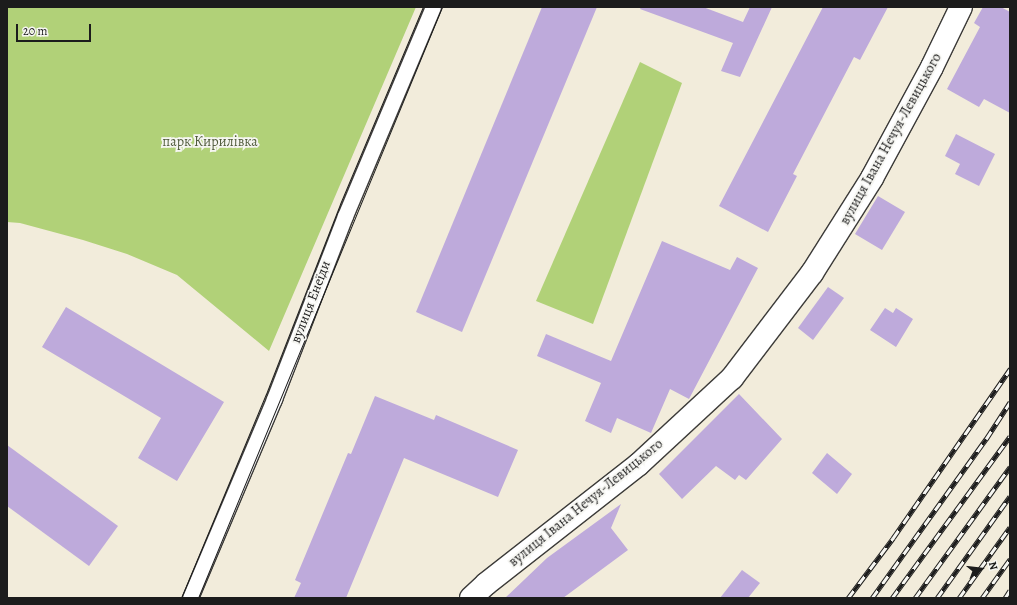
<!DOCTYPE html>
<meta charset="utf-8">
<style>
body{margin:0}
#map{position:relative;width:1017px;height:605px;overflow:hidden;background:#f2ecdb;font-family:Alegreya,serif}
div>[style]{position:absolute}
.green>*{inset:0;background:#b1d178}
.building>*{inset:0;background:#beaadb}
.roads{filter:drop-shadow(1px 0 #3c3b39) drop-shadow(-1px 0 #3c3b39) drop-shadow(0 1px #3c3b39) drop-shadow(0 -1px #3c3b39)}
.pedestrian>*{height:15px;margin:-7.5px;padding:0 7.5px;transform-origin:7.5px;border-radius:7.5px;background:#fff}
.tertiary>*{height:22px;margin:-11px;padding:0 11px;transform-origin:11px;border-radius:11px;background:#fff}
.tram>*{height:1px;margin:-0.5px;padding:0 0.5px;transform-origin:0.5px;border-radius:0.5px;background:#1c1c1c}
.rail>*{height:4.5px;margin-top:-2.25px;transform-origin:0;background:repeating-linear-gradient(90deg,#f6f6f2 0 9px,#1c1c1c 0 18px);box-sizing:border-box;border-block:1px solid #1c1c1c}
span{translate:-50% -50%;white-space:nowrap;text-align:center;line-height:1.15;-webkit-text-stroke:3.5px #f6f6f2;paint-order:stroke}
.street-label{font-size:14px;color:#1c1c1c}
.park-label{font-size:14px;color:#505b3c}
.frame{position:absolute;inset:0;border:8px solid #1c1c1c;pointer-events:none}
.north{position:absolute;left:961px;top:549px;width:40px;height:40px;-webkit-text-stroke:3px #f6f6f2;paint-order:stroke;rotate:75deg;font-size:11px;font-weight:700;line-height:16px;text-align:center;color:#1c1c1c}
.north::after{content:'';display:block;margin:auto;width:14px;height:18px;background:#1c1c1c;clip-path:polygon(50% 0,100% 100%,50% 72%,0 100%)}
.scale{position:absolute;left:16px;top:24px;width:75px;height:18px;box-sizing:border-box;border:2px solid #1c1c1c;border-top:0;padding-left:5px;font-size:12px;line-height:14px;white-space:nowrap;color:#1c1c1c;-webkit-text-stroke:3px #f6f6f2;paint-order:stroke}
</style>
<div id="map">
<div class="green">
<div style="clip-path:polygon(7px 7px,416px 7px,269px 351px,177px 275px,127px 254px,83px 240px,20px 223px,7px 222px)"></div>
<div style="clip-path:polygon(640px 62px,682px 83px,593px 324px,536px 301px)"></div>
</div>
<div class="building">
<div style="clip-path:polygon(542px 7px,597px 7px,462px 332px,416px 312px)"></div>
<div style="clip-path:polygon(641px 7px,703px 7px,743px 22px,750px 7px,772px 7px,740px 77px,721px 71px,733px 43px,640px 9px)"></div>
<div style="clip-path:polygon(823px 7px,888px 7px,860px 60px,854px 57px,793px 174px,797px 176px,768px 232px,719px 206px)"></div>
<div style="clip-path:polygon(983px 7px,1001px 7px,1010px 12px,1010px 113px,984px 99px,979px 107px,947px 89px,980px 27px,974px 23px)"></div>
<div style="clip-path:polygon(956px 134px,995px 154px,979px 186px,955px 174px,960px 164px,945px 156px)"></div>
<div style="clip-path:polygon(878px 196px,905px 212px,882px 250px,855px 234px)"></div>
<div style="clip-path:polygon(662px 241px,730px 270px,737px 257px,758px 268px,689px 399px,670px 389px,651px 433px,617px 418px,611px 433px,585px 421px,601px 383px,537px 356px,546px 334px,611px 361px)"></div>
<div style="clip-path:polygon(828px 287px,844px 298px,813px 340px,798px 328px)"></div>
<div style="clip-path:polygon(66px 307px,224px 402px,177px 481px,138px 458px,161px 418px,42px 347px)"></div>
<div style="clip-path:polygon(885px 308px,893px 313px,896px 308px,913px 319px,896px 347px,870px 330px)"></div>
<div style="clip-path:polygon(739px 394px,782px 439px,746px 480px,739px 475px,735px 480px,716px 466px,682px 499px,659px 474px)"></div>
<div style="clip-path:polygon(375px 396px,434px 420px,436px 415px,518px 450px,498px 497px,404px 458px,346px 598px,294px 598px,301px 583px,295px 580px,348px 453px,351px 454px)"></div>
<div style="clip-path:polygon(7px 445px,118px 526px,89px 566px,7px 506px)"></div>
<div style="clip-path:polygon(827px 453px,852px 474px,837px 494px,812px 473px)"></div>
<div style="clip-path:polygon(621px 504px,611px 528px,628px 550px,563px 598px,505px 598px,547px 558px)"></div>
<div style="clip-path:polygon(742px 570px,760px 583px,748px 598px,720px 598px)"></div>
</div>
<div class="roads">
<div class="pedestrian">
<div style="left:190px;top:598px;width:216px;rotate:-67.1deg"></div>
<div style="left:274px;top:399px;width:196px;rotate:-68.8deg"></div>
<div style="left:345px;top:216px;width:227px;rotate:-67.2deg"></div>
</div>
<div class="tertiary">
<div style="left:471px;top:598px;width:21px;rotate:-43deg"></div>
<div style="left:486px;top:584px;width:194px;rotate:-38.1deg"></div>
<div style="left:639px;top:464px;width:127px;rotate:-42.8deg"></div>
<div style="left:732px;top:378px;width:132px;rotate:-52.7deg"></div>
<div style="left:812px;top:273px;width:112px;rotate:-57.7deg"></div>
<div style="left:872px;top:178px;width:126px;rotate:-61.6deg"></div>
<div style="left:932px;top:67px;width:67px;rotate:-64.2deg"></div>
</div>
</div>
<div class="tram">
<div style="left:181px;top:598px;width:221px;rotate:-67.4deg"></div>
<div style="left:266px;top:394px;width:204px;rotate:-68.7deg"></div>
<div style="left:340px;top:204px;width:214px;rotate:-67.2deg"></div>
<div style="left:198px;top:598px;width:639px;rotate:-67.57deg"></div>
</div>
<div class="rail">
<div style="left:848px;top:598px;width:75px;rotate:-53.1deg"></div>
<div style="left:893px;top:538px;width:206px;rotate:-55.3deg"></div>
<div style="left:872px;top:598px;width:196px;rotate:-54.4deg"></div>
<div style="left:986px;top:439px;width:44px;rotate:-57deg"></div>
<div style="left:892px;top:598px;width:200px;rotate:-53.9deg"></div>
<div style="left:915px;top:598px;width:162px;rotate:-54.1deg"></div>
<div style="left:937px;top:598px;width:125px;rotate:-54.4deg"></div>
<div style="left:959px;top:598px;width:87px;rotate:-54.3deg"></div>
<div style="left:982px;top:598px;width:48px;rotate:-54.3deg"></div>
<div style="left:1005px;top:598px;width:9px;rotate:-58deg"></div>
</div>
<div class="street-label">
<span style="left:891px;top:139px;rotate:-61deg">вулиця Івана Нечуя-Левицького</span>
<span style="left:311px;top:302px;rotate:-69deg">вулиця Енеїди</span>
<span style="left:586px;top:503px;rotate:-39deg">вулиця Івана Нечуя-Левицького</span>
</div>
<div class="park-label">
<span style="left:210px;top:142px">парк Кирилівка</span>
</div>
<div class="frame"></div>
<div class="north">N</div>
<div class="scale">20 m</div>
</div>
